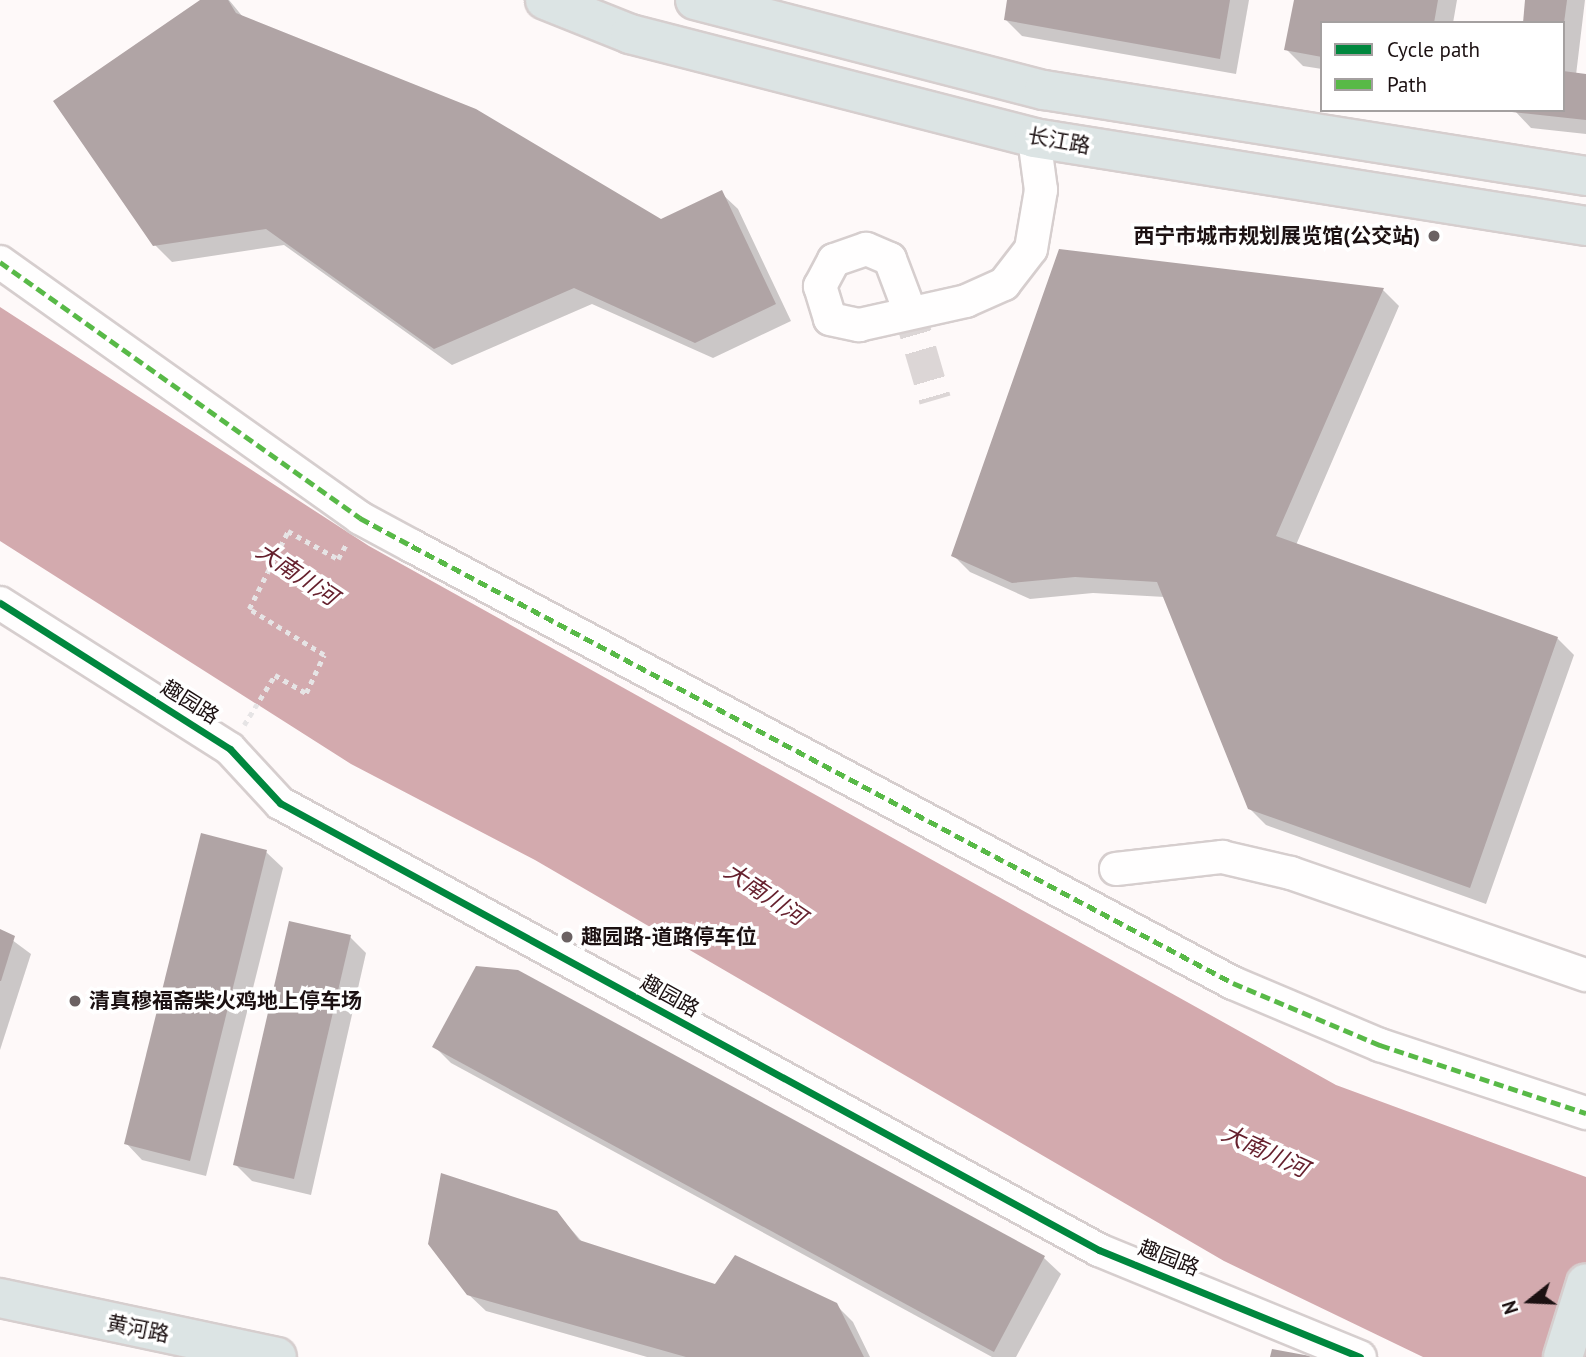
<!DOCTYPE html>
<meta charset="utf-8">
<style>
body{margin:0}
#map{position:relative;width:1586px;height:1357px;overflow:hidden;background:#fef9f9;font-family:"PT Sans","Noto Sans SC",sans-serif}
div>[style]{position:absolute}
.water>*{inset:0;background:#d3aaae}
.shadow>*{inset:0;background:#0003}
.building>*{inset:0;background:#b0a4a5}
.minor-tunnel>*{height:32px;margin-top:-16px;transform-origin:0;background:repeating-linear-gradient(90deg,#dcd6d6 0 32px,transparent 0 48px)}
.path>*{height:4.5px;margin-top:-2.25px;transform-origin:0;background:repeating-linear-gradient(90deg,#e6e4e5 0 5px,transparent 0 10px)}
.roads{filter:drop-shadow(2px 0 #d6cece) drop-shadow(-2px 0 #d6cece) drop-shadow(0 2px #d6cece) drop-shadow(0 -2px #d6cece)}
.minor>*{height:32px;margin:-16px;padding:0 16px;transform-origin:16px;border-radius:16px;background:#fffefe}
.major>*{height:38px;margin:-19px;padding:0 19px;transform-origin:19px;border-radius:19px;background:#dce4e4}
.quiet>*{height:5px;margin-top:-2.5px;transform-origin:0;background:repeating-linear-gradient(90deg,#58b947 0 10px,transparent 0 15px)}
.cycleway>*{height:7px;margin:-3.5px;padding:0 3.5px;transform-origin:3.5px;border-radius:3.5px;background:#00873e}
.dots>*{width:19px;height:19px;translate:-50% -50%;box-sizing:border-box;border:4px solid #fff;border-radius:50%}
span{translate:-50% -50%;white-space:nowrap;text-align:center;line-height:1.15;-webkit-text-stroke:7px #fff;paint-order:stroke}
.street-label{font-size:21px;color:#1c1112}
.poi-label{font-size:21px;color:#1c1112;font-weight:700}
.right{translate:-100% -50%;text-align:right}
.left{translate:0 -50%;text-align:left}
.water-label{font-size:23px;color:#66212e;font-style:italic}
.legend{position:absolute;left:1320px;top:21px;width:245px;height:91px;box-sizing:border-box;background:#fff;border:2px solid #a4a0a0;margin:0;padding:9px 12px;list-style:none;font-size:21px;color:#1c1112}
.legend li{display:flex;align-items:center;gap:14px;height:35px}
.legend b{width:35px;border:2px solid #a4a0a0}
.north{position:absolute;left:1495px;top:1266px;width:70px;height:70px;-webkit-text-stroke:5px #fff;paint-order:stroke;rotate:252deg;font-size:19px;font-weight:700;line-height:28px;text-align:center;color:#1c1112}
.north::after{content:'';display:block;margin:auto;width:24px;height:32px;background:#1c1112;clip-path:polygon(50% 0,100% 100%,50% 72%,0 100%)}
</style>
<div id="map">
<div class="water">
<div style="clip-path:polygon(0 307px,369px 546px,1336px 1085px,1586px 1177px,1586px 1357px,1423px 1357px,1224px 1261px,535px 860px,351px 764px,0 541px)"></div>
</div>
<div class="shadow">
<div style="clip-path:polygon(203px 0,229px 0,243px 17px,661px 221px,721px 193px,738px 209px,791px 321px,713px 358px,592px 304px,452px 365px,284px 245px,172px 262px,155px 245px)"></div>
<div style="clip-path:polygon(1009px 0,1249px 0,1236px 74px,1022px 36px,1006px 20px)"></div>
<div style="clip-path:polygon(1295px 0,1457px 0,1453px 23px,1322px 23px,1322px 69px,1303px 66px,1286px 49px)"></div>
<div style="clip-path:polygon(1527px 0,1585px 0,1576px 75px,1586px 76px,1586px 134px,1531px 128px,1515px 111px,1563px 110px,1563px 23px)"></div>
<div style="clip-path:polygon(1383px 290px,1399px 306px,1296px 545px,1557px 638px,1574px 655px,1486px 904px,1266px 825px,1249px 808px,1165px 597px,1093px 593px,1030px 599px,970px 572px,953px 555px)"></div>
<div style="clip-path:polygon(266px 852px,283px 868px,206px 1176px,142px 1160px,126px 1143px)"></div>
<div style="clip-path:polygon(0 931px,31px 954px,0 1050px)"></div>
<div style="clip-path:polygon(350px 937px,366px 953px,311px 1195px,252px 1181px,235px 1164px)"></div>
<div style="clip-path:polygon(435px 1047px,1044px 1258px,1061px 1274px,1016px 1357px,992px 1357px,451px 1063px)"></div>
<div style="clip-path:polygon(556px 1212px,584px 1244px,715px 1286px,835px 1304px,853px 1322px,870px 1357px,647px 1357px,486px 1311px,468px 1294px)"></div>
</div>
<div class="building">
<div style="clip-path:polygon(200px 0,228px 0,236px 13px,476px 109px,661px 219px,722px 190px,776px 304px,695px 343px,574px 288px,434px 349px,266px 229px,153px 246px,53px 101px)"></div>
<div style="clip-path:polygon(1007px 0,1230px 0,1220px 59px,1004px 20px)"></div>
<div style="clip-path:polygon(1294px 0,1438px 0,1434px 23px,1322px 23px,1322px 57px,1284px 50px)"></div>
<div style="clip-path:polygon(1525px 0,1567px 0,1564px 23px,1523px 23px)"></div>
<div style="clip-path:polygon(1563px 71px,1586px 74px,1586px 120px,1512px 112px,1563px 110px)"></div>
<div style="clip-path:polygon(1059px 249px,1384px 288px,1276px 536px,1558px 637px,1470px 888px,1248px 809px,1157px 582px,1075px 577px,1012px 583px,951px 556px)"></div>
<div style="clip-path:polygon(201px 833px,267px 850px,190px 1161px,124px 1144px)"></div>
<div style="clip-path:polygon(289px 921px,351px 935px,294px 1179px,233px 1165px)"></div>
<div style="clip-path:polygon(0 929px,15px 936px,1px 981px,0 981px)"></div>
<div style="clip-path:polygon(476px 966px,518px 970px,1045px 1256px,994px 1352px,432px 1047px)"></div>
<div style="clip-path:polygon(441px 1173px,557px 1211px,579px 1240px,715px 1284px,735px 1255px,837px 1303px,864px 1357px,686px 1357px,467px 1295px,428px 1244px)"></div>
<div style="clip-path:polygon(1272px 1349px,1310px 1356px,1310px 1357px,1270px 1357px)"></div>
</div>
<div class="minor-tunnel">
<div style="left:907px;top:304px;width:100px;rotate:73.7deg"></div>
</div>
<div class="path">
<div style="left:244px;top:725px;width:59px;rotate:-58.2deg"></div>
<div style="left:275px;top:675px;width:36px;rotate:30deg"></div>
<div style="left:306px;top:693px;width:42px;rotate:-64.7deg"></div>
<div style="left:324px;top:655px;width:88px;rotate:-148.5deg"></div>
<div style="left:249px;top:609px;width:87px;rotate:-63.4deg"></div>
<div style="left:288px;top:531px;width:57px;rotate:29.2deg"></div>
<div style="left:338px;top:559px;width:18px;rotate:-61deg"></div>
</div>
<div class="roads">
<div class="minor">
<div style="left:0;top:262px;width:442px;rotate:35.4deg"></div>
<div style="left:360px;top:518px;width:59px;rotate:28.3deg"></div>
<div style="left:412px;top:546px;width:930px;rotate:28.03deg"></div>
<div style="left:1233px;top:983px;width:160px;rotate:22.9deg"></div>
<div style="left:1380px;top:1045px;width:217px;rotate:18.3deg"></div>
<div style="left:907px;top:304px;width:48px;rotate:-110.7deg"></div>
<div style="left:890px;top:259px;width:26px;rotate:-157deg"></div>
<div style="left:866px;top:249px;width:34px;rotate:161deg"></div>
<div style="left:834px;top:260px;width:30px;rotate:118deg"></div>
<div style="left:820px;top:286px;width:34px;rotate:73deg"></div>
<div style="left:830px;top:319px;width:30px;rotate:12deg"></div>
<div style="left:859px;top:325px;width:110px;rotate:-12.6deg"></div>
<div style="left:966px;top:301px;width:42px;rotate:-24.1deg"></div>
<div style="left:1004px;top:284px;width:44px;rotate:-52.4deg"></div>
<div style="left:1031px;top:249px;width:60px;rotate:-80.4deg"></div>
<div style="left:1041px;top:190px;width:52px;rotate:-97.7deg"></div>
<div style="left:0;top:603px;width:272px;rotate:32.4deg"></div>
<div style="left:230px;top:749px;width:74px;rotate:47.2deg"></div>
<div style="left:280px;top:803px;width:933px;rotate:28.63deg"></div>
<div style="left:1099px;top:1250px;width:282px;rotate:22.3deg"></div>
<div style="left:1116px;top:869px;width:107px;rotate:-6.5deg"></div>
<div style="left:1222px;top:857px;width:71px;rotate:13.1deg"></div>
<div style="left:1291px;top:873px;width:312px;rotate:19.1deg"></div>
</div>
<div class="major">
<div style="left:545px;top:0;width:92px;rotate:21.8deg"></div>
<div style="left:630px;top:34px;width:417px;rotate:14.4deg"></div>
<div style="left:1034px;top:138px;width:559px;rotate:9.06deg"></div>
<div style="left:695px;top:0;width:360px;rotate:14.5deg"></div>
<div style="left:1044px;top:90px;width:549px;rotate:9.02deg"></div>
<div style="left:0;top:1298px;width:283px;rotate:12deg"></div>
<div style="left:1563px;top:1357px;width:77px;rotate:-72.7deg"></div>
</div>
</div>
<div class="quiet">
<div style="left:0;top:262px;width:442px;rotate:35.4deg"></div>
<div style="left:360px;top:518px;width:59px;rotate:28.3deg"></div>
<div style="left:412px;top:546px;width:930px;rotate:28.03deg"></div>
<div style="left:1233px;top:983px;width:160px;rotate:22.9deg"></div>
<div style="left:1380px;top:1045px;width:217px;rotate:18.3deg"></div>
</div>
<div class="cycleway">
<div style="left:0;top:603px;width:272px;rotate:32.4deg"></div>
<div style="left:230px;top:749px;width:74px;rotate:47.2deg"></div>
<div style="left:280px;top:803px;width:933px;rotate:28.63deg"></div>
<div style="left:1099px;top:1250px;width:282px;rotate:22.3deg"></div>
</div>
<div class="dots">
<div style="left:1434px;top:236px;background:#6b6263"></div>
<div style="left:567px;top:937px;background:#6b6263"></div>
<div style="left:75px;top:1001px;background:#6b6263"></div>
</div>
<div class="street-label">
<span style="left:1059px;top:141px;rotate:10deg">长江路</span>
<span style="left:190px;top:702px;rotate:32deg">趣园路</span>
<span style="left:670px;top:996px;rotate:29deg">趣园路</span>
<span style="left:1169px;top:1258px;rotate:21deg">趣园路</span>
<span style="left:138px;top:1329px;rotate:11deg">黄河路</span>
</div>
<div class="poi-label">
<span class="right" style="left:1420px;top:236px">西宁市城市规划展览馆(公交站)</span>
<span class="left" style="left:581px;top:937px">趣园路-道路停车位</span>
<span class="left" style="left:89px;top:1001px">清真穆福斋柴火鸡地上停车场</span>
</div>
<div class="water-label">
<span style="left:297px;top:574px;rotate:34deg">大南川河</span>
<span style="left:765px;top:894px;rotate:34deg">大南川河</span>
<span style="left:1265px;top:1151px;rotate:25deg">大南川河</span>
</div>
<ul class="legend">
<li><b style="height:9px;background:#00873e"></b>Cycle path</li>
<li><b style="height:9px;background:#58b947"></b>Path</li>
</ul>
<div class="north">N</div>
</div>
